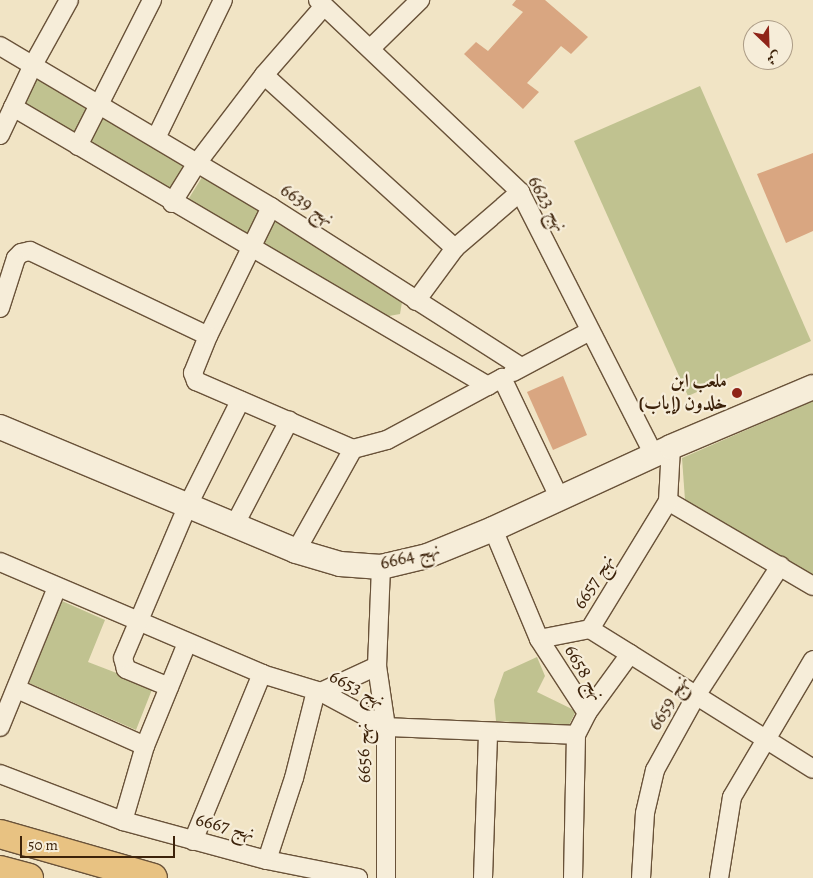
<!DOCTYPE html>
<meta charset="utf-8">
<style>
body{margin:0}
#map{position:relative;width:813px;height:878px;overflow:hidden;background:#f1e4c5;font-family:Alegreya,Amiri,serif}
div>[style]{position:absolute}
.green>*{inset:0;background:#c0c290}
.building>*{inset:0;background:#d9a681}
.roads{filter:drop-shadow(1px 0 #695239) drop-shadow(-1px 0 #695239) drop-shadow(0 1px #695239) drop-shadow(0 -1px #695239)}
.street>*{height:18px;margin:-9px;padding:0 9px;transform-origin:9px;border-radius:9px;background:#f6edd9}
.secondary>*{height:24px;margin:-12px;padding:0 12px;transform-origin:12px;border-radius:12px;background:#f6edd9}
.highway>*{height:28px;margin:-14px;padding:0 14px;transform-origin:14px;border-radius:14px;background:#e8c282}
.dots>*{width:14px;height:14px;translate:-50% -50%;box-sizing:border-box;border:2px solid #f6edd9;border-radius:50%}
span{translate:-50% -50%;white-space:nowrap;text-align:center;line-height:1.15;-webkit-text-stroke:4.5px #f6edd9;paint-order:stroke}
.street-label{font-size:19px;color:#3c220a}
.poi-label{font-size:19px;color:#3c220a;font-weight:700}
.right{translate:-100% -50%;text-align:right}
.north{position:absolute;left:743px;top:20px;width:50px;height:50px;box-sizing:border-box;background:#f6edd9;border:1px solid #ac9c86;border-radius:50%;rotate:156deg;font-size:14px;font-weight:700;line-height:20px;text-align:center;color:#3c220a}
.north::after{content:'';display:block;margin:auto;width:18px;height:22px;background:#8f2418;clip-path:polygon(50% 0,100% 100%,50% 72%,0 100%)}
.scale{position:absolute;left:20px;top:836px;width:155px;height:22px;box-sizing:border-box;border:2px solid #3c220a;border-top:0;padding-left:6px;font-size:15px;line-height:18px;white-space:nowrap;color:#3c220a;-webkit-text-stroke:4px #f6edd9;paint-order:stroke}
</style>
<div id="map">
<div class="green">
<div style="clip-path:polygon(39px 76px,91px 106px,77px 137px,21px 105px)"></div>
<div style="clip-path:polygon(700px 86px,811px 341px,688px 396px,574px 141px)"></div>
<div style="clip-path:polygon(103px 114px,193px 168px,175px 197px,88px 144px)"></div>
<div style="clip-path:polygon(204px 174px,265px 211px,249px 242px,186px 203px)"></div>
<div style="clip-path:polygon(273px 216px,395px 294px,402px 302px,400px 314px,378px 318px,258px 247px)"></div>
<div style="clip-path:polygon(813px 401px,813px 576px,685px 500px,682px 458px)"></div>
<div style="clip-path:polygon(62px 601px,105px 620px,88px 662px,153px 687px,136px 730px,29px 683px)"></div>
<div style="clip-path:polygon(537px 657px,545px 676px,537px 692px,576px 711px,569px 725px,496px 721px,494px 700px,504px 672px)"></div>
</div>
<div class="building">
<div style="clip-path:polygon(516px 0,545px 0,588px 37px,571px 54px,561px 46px,527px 83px,539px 92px,523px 109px,464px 54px,476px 42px,488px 51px,523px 12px,512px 5px)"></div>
<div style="clip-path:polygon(813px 153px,813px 231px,786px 243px,757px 174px)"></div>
<div style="clip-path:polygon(563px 376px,587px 435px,553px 450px,527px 392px)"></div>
</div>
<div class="roads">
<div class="street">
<div style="left:318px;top:0;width:279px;rotate:43.5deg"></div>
<div style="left:520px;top:192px;width:295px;rotate:63deg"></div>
<div style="left:0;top:46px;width:315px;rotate:30.7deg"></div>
<div style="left:271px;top:207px;width:297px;rotate:32.6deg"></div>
<div style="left:371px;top:48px;width:69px;rotate:-44.4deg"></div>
<div style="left:264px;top:75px;width:258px;rotate:42.2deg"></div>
<div style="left:13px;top:107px;width:551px;rotate:30.43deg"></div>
<div style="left:0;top:135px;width:77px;rotate:-64.8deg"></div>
<div style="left:33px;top:65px;width:74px;rotate:-61deg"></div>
<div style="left:156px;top:138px;width:153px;rotate:-64.1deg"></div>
<div style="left:78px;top:146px;width:164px;rotate:-63.1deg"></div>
<div style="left:172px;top:203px;width:47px;rotate:-58deg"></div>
<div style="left:197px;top:163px;width:111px;rotate:-52.7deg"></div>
<div style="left:264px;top:75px;width:91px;rotate:-49deg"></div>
<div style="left:271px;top:207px;width:144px;rotate:116deg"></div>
<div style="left:208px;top:336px;width:40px;rotate:112deg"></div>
<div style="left:193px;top:373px;width:9px;rotate:69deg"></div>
<div style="left:196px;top:381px;width:171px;rotate:23.4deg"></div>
<div style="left:353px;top:449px;width:35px;rotate:-15deg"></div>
<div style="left:387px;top:440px;width:131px;rotate:-28.3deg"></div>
<div style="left:502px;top:378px;width:134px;rotate:64.4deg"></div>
<div style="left:416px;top:301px;width:66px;rotate:-53.7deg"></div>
<div style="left:455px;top:248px;width:86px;rotate:-40.7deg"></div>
<div style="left:0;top:308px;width:52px;rotate:-72.3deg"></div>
<div style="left:16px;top:258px;width:7px;rotate:-45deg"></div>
<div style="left:21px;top:253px;width:9px;rotate:-13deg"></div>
<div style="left:30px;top:251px;width:197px;rotate:25.5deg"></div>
<div style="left:513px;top:372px;width:87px;rotate:-28deg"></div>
<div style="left:668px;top:501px;width:168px;rotate:30.4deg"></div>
<div style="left:234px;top:526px;width:119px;rotate:-62.4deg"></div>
<div style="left:493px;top:529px;width:119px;rotate:67.3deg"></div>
<div style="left:539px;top:639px;width:88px;rotate:57deg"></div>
<div style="left:296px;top:551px;width:117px;rotate:-60.8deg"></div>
<div style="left:0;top:562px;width:285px;rotate:23.1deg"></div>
<div style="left:262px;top:674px;width:62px;rotate:17deg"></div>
<div style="left:321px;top:692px;width:74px;rotate:28.3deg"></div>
<div style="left:386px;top:727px;width:190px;rotate:2.4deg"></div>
<div style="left:381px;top:567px;width:99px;rotate:92.3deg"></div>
<div style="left:377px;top:666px;width:62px;rotate:81.6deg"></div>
<div style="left:386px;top:727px;width:151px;rotate:90deg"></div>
<div style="left:539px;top:639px;width:52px;rotate:-11.1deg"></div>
<div style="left:630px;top:654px;width:216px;rotate:32.1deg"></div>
<div style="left:169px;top:687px;width:47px;rotate:-157.3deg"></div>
<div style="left:126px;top:669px;width:11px;rotate:-105deg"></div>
<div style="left:123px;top:658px;width:164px;rotate:-67deg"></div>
<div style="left:187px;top:507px;width:119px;rotate:-63.4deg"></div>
<div style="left:17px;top:689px;width:140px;rotate:24deg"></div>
<div style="left:321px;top:692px;width:62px;rotate:-24.9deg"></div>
<div style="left:0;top:727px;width:151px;rotate:-67.8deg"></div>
<div style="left:0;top:774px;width:132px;rotate:20.9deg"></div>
<div style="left:123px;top:821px;width:149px;rotate:15.2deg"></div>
<div style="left:267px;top:860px;width:93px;rotate:11.2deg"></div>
<div style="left:123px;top:821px;width:78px;rotate:-73.7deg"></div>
<div style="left:145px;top:746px;width:111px;rotate:-67.8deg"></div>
<div style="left:193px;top:841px;width:181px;rotate:-67.6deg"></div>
<div style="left:267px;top:860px;width:86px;rotate:-71.8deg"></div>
<div style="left:294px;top:778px;width:90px;rotate:-75.8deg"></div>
<div style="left:483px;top:878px;width:146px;rotate:-88deg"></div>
<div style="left:573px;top:878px;width:143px;rotate:-88.8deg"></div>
<div style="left:576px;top:735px;width:25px;rotate:-63deg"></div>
<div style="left:587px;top:713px;width:73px;rotate:-53.9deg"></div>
<div style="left:630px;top:654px;width:47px;rotate:-148deg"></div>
<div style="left:590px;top:629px;width:150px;rotate:-58.6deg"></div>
<div style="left:668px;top:501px;width:54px;rotate:-86.8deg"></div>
<div style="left:641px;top:878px;width:65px;rotate:-86.5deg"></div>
<div style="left:645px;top:813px;width:44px;rotate:-76.9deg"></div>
<div style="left:655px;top:770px;width:87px;rotate:-61.1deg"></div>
<div style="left:697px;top:694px;width:153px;rotate:-57deg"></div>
<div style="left:719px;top:878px;width:82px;rotate:-80.9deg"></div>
<div style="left:732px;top:797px;width:159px;rotate:-59.4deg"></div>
</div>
<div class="secondary">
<div style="left:0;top:427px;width:321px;rotate:22.7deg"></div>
<div style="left:296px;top:551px;width:46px;rotate:16.5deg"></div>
<div style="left:340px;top:564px;width:41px;rotate:4.2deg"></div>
<div style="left:381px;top:567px;width:47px;rotate:-13.4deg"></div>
<div style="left:427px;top:556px;width:71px;rotate:-22.2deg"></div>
<div style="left:493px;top:529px;width:196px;rotate:-24.7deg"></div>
<div style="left:671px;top:447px;width:154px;rotate:-22.9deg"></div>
</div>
<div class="highway">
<div style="left:0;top:834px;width:159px;rotate:16deg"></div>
<div style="left:0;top:870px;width:30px;rotate:15deg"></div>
</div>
</div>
<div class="dots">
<div style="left:737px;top:393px;background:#8f2418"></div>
</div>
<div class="street-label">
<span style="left:547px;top:204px;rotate:60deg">نهج 6623</span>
<span style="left:307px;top:205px;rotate:33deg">نهج 6639</span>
<span style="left:410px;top:557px;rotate:-14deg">نهج 6664</span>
<span style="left:594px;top:582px;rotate:-59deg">نهج 6657</span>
<span style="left:584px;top:673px;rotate:60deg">نهج 6658</span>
<span style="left:357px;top:689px;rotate:27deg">نهج 6653</span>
<span style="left:669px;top:703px;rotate:-60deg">نهج 6659</span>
<span style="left:364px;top:753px;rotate:-92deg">نهج 6656</span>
<span style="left:225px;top:827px;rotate:14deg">نهج 6667</span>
</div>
<div class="poi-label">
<span class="right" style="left:727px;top:393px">ملعب ابن<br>خلدون (إياب)</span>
</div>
<div class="north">ش</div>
<div class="scale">50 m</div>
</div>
